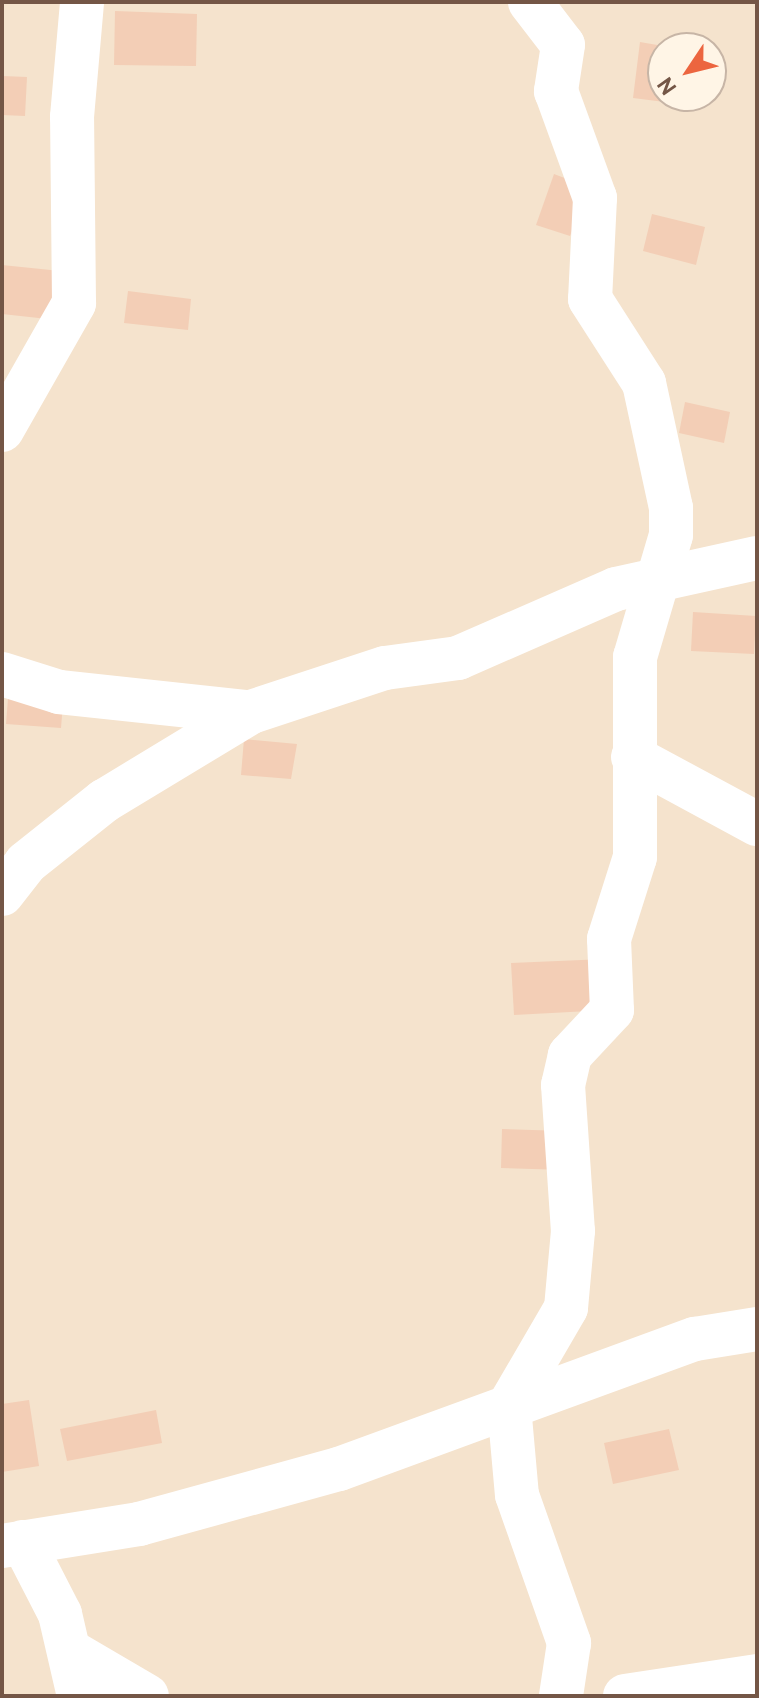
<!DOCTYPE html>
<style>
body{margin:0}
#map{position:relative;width:759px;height:1698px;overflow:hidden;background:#fdf1df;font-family:Overpass,sans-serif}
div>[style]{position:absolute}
.residential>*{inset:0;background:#f5e3cd}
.building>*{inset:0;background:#f3ceb6}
.minor>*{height:44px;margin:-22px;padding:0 22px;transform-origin:22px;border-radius:22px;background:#fff}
span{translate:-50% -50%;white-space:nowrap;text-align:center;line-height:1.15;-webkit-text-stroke:6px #fff5e6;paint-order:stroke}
.frame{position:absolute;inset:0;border:4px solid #745646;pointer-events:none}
.north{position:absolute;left:647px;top:32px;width:80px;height:80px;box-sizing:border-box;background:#fff5e6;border:2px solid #c7b5a6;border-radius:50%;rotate:235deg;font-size:22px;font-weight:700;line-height:32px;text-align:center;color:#745646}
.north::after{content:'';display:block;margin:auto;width:28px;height:36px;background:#ec653f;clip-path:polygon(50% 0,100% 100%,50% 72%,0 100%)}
</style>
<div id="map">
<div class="residential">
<div style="clip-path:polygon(evenodd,2px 2px,757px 2px,757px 1696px,2px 1696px,2px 2px,663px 48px,711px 48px,711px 96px,663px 96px,663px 48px)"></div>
</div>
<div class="building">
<div style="clip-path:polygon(115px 11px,197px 14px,196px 66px,114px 65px)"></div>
<div style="clip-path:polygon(640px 42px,663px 46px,663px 96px,706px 96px,704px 107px,633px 98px)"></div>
<div style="clip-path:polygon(2px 76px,27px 77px,25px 116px,2px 115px)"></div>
<div style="clip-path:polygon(554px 174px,588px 187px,570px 236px,536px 225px)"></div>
<div style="clip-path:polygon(652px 214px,705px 227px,696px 265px,643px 251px)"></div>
<div style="clip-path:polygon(2px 265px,70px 272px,66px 321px,2px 314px)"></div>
<div style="clip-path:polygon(128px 291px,191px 299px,188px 330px,124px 323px)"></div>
<div style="clip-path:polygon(685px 402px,730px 412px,724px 443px,679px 433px)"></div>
<div style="clip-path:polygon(693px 612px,756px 616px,754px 654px,691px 651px)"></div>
<div style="clip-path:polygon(8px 699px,63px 703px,61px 728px,6px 724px)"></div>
<div style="clip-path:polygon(244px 739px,297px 744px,291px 779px,241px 775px)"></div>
<div style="clip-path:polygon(605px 959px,608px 1010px,514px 1015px,511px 963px)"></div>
<div style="clip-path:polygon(502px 1129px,565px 1131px,565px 1170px,501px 1168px)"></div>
<div style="clip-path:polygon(29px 1400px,39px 1466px,2px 1472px,2px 1404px)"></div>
<div style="clip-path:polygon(156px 1410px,162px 1443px,67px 1461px,60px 1429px)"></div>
<div style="clip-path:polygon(669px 1429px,679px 1470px,613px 1484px,604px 1443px)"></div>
</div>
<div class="minor">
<div style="left:530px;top:2px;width:54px;rotate:52.5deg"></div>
<div style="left:563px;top:45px;width:47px;rotate:98.7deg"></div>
<div style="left:556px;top:91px;width:114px;rotate:70deg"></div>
<div style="left:595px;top:198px;width:101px;rotate:92.8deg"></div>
<div style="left:590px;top:299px;width:100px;rotate:57.3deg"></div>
<div style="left:644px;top:383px;width:128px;rotate:77.8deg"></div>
<div style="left:671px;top:508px;width:27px;rotate:90deg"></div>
<div style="left:671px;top:535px;width:127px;rotate:106.4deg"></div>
<div style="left:635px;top:657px;width:200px;rotate:90deg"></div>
<div style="left:635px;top:857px;width:86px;rotate:107.6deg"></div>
<div style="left:609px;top:939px;width:71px;rotate:87.6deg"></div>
<div style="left:612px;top:1010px;width:62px;rotate:133deg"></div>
<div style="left:570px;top:1055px;width:31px;rotate:103deg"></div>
<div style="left:563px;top:1085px;width:146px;rotate:86.1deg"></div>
<div style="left:573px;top:1231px;width:77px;rotate:95.2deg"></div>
<div style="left:566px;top:1308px;width:113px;rotate:120.2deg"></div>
<div style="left:509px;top:1406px;width:89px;rotate:84.9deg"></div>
<div style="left:517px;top:1495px;width:157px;rotate:70.6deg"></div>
<div style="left:569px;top:1643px;width:54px;rotate:98.6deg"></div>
<div style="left:2px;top:430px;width:146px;rotate:-60.4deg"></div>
<div style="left:74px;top:303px;width:186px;rotate:-90.6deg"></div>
<div style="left:72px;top:117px;width:115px;rotate:-85deg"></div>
<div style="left:2px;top:674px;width:60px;rotate:17.5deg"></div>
<div style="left:59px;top:692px;width:189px;rotate:6.1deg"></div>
<div style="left:633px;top:757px;width:141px;rotate:28.4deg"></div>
<div style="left:2px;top:894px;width:39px;rotate:-52deg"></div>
<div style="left:26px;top:863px;width:100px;rotate:-38.5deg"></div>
<div style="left:104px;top:801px;width:172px;rotate:-31.2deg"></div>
<div style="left:251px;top:712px;width:141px;rotate:-18.2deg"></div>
<div style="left:385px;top:668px;width:74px;rotate:-7.8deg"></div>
<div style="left:458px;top:658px;width:172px;rotate:-23.6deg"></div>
<div style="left:616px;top:589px;width:144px;rotate:-12.4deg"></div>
<div style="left:23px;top:1542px;width:81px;rotate:62.8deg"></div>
<div style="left:60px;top:1614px;width:84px;rotate:77deg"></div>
<div style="left:2px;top:1546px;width:139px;rotate:-9.1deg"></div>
<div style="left:139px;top:1524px;width:207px;rotate:-15.4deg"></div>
<div style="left:339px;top:1469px;width:379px;rotate:-20.1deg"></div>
<div style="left:695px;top:1339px;width:63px;rotate:-9.2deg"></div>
<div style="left:70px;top:1651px;width:89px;rotate:30.3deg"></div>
<div style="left:625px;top:1696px;width:134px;rotate:-8.6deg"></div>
</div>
<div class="frame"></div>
<div class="north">N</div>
</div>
